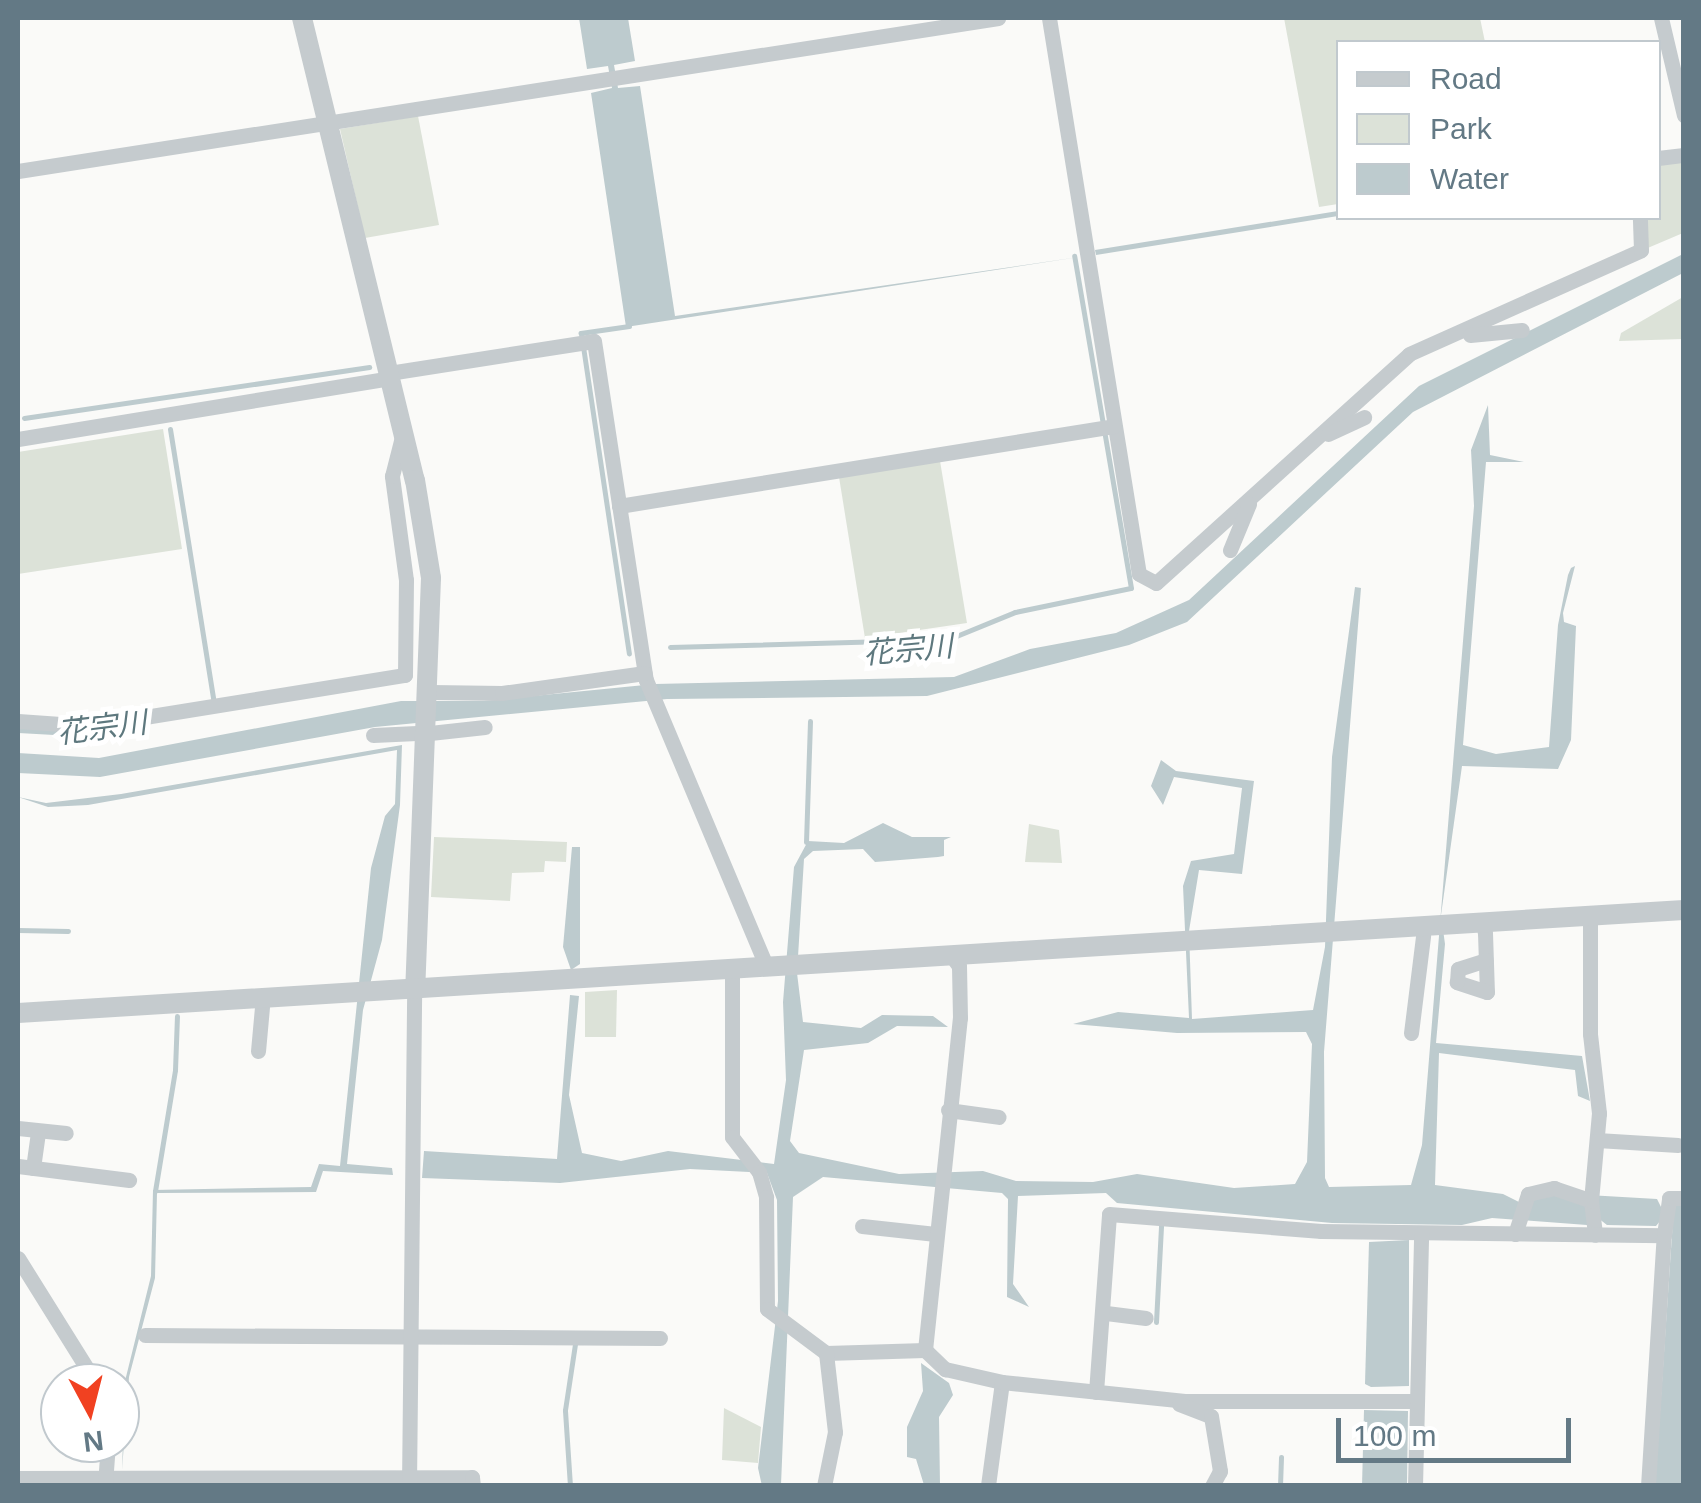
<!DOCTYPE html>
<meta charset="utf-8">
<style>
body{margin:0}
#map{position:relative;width:1701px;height:1503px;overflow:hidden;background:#fafaf8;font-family:Arial,"Noto Sans JP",sans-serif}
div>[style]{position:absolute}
.green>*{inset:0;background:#dce2d8}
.water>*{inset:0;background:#bdcbce}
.stream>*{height:5px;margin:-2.5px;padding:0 2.5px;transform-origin:2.5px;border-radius:2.5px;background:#bdcbce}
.minor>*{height:15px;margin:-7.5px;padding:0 7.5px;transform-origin:7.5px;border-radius:7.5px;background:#c5cbce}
.tertiary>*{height:20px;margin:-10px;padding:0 10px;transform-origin:10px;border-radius:10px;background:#c5cbce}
span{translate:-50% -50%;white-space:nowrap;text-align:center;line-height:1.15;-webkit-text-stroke:10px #fff;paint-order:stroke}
.water-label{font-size:30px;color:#5e787e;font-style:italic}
.frame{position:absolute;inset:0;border:20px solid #637985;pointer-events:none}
.legend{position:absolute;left:1336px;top:40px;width:325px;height:180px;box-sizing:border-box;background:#fff;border:2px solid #c1c9ce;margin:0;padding:12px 18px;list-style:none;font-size:30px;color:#637985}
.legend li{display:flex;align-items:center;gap:20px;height:50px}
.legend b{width:50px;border:2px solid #c1c9ce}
.north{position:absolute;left:40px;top:1363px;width:100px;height:100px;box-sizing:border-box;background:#fff;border:2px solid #c1c9ce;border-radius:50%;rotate:173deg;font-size:28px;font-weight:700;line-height:40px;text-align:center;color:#637985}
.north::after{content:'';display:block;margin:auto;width:35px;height:45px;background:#f14121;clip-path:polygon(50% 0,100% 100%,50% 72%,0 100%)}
.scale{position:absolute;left:1336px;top:1418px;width:235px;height:45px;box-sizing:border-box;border:5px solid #637985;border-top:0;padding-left:12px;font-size:30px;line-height:35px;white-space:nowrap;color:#637985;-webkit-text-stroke:8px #fff;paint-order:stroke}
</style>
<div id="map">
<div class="green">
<div style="clip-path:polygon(1284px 18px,1480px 18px,1485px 42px,1338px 42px,1338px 204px,1319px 207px)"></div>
<div style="clip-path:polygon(418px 116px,439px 225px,365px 238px,340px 129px)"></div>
<div style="clip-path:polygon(1683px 161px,1683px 233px,1643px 250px,1644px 218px,1658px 218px,1659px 164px)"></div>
<div style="clip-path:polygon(1683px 297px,1683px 339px,1619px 341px,1621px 333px)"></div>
<div style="clip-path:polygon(163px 429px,182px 549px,18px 574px,18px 452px)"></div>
<div style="clip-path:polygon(940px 461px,967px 623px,865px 638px,839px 477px)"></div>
<div style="clip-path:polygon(1029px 824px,1059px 830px,1062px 863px,1025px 862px)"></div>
<div style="clip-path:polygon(434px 837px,567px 842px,566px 862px,545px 861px,544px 872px,512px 873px,510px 901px,431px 897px)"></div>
<div style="clip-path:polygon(617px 990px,616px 1037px,585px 1037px,585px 992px)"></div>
<div style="clip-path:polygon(724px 1408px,761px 1427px,758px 1463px,722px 1460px)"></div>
</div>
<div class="water">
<div style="clip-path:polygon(579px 18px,628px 18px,635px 61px,614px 65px,618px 88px,640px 86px,675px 316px,1079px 257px,626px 327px,591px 93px,612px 88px,608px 66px,587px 69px)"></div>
<div style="clip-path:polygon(1338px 211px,1338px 216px,1096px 255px,1095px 250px)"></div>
<div style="clip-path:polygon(1683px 254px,1683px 273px,1413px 412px,1187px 622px,1129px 645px,927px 696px,667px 699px,375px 727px,100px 777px,18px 773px,18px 753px,99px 758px,401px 701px,484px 701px,655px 684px,954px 677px,1030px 649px,1116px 633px,1189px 600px,1419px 386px)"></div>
<div style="clip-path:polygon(1488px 405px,1490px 455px,1524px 462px,1486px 462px,1463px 745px,1496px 754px,1549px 747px,1558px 625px,1568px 575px,1571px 568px,1575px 566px,1563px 613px,1564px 622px,1576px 626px,1571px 740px,1558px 769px,1462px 766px,1441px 915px,1445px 944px,1436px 1043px,1582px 1056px,1590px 1101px,1578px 1096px,1575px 1070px,1439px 1053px,1435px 1185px,1503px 1194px,1523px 1204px,1553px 1193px,1657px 1199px,1665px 1215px,1656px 1226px,1607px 1225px,1598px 1218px,1587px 1225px,1492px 1218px,1462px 1225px,1332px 1223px,1117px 1203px,1106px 1193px,1018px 1196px,1013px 1284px,1029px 1307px,1007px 1297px,1008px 1199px,1002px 1193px,823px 1177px,793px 1197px,781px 1485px,762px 1486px,758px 1468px,778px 1301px,777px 1200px,767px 1173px,690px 1169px,560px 1183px,422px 1178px,424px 1151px,557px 1159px,570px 995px,579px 996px,569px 1095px,582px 1153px,621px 1161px,668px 1151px,774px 1164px,786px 1080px,783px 1002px,794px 867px,808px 841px,844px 843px,883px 823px,912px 837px,951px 837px,944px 840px,944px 856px,938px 857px,875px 862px,863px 849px,813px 851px,804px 859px,797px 973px,803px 1022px,861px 1028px,882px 1015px,933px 1016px,948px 1027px,897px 1026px,868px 1043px,804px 1050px,790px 1141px,799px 1153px,899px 1174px,983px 1171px,1016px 1181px,1093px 1182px,1137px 1174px,1234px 1188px,1295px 1184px,1307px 1162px,1312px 1044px,1306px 1032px,1177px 1033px,1073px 1024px,1118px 1012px,1189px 1018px,1183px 886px,1191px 861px,1234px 854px,1242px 788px,1174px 777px,1163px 805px,1151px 786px,1161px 760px,1176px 771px,1254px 781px,1242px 874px,1199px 870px,1189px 931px,1192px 1019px,1313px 1010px,1325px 947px,1332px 757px,1355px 587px,1361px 588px,1324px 1052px,1325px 1178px,1329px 1187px,1411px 1185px,1422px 1145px,1474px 506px,1471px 450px)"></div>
<div style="clip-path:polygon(402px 745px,400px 805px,382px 940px,363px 1010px,347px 1164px,392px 1168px,393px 1175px,323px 1171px,316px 1192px,157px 1193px,155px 1278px,129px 1377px,122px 1470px,125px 1381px,151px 1276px,153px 1190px,311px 1187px,319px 1164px,340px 1166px,371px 868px,385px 816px,395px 804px,397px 750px,88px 805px,48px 807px,18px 797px,46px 803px,121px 794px)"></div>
<div style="clip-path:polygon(572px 847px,580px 847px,580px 964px,571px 970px,563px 947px)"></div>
<div style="clip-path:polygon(1683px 1203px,1683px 1485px,1655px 1486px,1674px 1205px)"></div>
<div style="clip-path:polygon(1409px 1240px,1409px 1386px,1371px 1387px,1365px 1384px,1369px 1242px)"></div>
<div style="clip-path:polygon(921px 1363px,949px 1383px,953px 1395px,939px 1417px,940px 1485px,924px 1485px,916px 1459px,907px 1457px,907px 1427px,923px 1391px)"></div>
<div style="clip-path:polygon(1364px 1410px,1408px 1411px,1407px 1485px,1362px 1486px)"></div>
</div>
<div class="stream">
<div style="left:629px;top:326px;width:49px;rotate:171.7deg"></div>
<div style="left:581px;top:333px;width:324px;rotate:81.5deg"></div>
<div style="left:24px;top:418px;width:349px;rotate:-8.4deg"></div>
<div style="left:170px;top:429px;width:278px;rotate:80.9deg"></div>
<div style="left:670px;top:647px;width:279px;rotate:-1.6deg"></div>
<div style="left:949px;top:639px;width:71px;rotate:-22.2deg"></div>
<div style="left:1015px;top:612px;width:118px;rotate:-11.7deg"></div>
<div style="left:1131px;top:588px;width:337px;rotate:-99.7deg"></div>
<div style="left:18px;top:730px;width:72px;rotate:3.2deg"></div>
<div style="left:90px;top:734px;width:40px;rotate:-10deg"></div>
<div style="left:806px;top:842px;width:121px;rotate:-88.1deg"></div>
<div style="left:18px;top:930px;width:50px;rotate:1.1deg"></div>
<div style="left:155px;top:1191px;width:123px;rotate:-80.6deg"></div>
<div style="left:175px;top:1070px;width:54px;rotate:-87.9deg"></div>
<div style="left:1156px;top:1322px;width:97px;rotate:-87deg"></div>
<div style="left:570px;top:1486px;width:76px;rotate:-93.8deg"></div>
<div style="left:565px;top:1410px;width:67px;rotate:-81.4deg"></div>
<div style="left:1280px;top:1486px;width:29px;rotate:-88deg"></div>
</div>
<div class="minor">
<div style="left:1049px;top:18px;width:563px;rotate:80.81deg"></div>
<div style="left:1139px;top:574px;width:19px;rotate:28deg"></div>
<div style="left:1156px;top:583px;width:341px;rotate:-42.1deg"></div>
<div style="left:1409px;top:354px;width:254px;rotate:-24.1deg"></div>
<div style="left:1641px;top:250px;width:32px;rotate:-92deg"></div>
<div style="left:1661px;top:18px;width:100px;rotate:76.7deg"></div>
<div style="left:1658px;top:158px;width:26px;rotate:-7deg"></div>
<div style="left:18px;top:171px;width:992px;rotate:-8.87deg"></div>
<div style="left:1470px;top:335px;width:52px;rotate:-5.5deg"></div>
<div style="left:389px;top:373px;width:207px;rotate:-8.9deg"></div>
<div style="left:594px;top:341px;width:343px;rotate:81.3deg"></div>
<div style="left:646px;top:680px;width:310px;rotate:67.2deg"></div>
<div style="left:1328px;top:434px;width:40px;rotate:-25deg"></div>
<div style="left:18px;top:439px;width:377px;rotate:-9.3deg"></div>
<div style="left:619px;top:506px;width:501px;rotate:-9.18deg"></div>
<div style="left:1230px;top:550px;width:50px;rotate:-67.6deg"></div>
<div style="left:431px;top:692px;width:71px;rotate:0.8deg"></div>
<div style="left:502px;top:693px;width:144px;rotate:-8deg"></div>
<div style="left:18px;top:721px;width:71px;rotate:4deg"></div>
<div style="left:89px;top:726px;width:320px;rotate:-9.2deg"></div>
<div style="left:405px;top:675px;width:95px;rotate:-89.4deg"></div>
<div style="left:406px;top:580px;width:105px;rotate:-97.7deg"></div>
<div style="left:392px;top:476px;width:44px;rotate:-75.7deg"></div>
<div style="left:430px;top:733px;width:55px;rotate:-6.2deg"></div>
<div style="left:373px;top:735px;width:44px;rotate:-2.6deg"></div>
<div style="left:1483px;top:923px;width:10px;rotate:79deg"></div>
<div style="left:1485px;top:933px;width:59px;rotate:88.1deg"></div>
<div style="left:1487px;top:992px;width:32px;rotate:-162deg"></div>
<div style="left:1457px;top:982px;width:13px;rotate:-86deg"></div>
<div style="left:1458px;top:969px;width:29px;rotate:-18deg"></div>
<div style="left:1590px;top:924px;width:110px;rotate:90deg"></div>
<div style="left:1590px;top:1034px;width:80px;rotate:83.5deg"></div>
<div style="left:1599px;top:1113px;width:88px;rotate:95.2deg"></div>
<div style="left:1591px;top:1201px;width:34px;rotate:83deg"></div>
<div style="left:732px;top:968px;width:169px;rotate:90deg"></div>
<div style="left:732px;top:1137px;width:44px;rotate:52.4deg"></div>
<div style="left:759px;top:1172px;width:26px;rotate:74deg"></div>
<div style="left:766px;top:1197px;width:112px;rotate:89.5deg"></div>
<div style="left:767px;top:1309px;width:74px;rotate:36.7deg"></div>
<div style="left:826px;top:1353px;width:99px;rotate:-1.7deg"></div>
<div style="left:925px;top:1350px;width:28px;rotate:44deg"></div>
<div style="left:945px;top:1369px;width:58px;rotate:12.8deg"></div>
<div style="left:1002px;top:1382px;width:105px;rotate:97.7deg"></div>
<div style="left:1411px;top:1033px;width:98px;rotate:-82.9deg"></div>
<div style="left:258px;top:1051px;width:44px;rotate:-84.8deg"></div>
<div style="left:948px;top:1110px;width:51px;rotate:7.8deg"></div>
<div style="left:18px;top:1128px;width:48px;rotate:5.9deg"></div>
<div style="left:1597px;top:1140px;width:81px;rotate:3.5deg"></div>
<div style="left:18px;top:1166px;width:112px;rotate:7.2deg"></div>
<div style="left:33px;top:1168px;width:37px;rotate:-82deg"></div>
<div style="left:862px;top:1226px;width:74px;rotate:6.2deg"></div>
<div style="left:1515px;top:1234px;width:42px;rotate:-72deg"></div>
<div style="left:1528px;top:1194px;width:27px;rotate:-13deg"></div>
<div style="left:1554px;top:1188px;width:39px;rotate:19deg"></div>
<div style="left:18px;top:1258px;width:147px;rotate:58deg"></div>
<div style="left:1106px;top:1313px;width:40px;rotate:7.1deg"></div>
<div style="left:145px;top:1335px;width:515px;rotate:0.33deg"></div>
<div style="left:925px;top:1350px;width:334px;rotate:-84deg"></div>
<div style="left:960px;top:1018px;width:52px;rotate:-91.1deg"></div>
<div style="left:959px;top:966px;width:14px;rotate:-126deg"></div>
<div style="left:1002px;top:1382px;width:186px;rotate:5.9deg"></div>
<div style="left:1187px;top:1401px;width:230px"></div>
<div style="left:1096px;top:1392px;width:178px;rotate:-85.8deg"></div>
<div style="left:1109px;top:1214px;width:213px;rotate:4.6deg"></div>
<div style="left:1321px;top:1231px;width:343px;rotate:0.7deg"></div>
<div style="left:1179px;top:1404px;width:34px;rotate:21deg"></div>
<div style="left:1211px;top:1416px;width:56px;rotate:80.7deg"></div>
<div style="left:1220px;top:1471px;width:17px;rotate:118deg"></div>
<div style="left:18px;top:1478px;width:454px;rotate:-0.1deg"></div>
<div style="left:472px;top:1477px;width:9px;rotate:84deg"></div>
<div style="left:105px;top:1484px;width:41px;rotate:-85.8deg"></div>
<div style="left:409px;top:1486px;width:489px;rotate:-89.4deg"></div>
<div style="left:824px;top:1486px;width:55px;rotate:-78.5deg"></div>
<div style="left:835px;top:1432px;width:80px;rotate:-96.5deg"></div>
<div style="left:1415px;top:1486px;width:253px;rotate:-88.6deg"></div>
<div style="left:1648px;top:1486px;width:252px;rotate:-86.4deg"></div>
<div style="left:1664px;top:1235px;width:37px;rotate:-82deg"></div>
<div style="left:1669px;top:1198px;width:15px"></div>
</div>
<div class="tertiary">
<div style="left:302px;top:18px;width:476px;rotate:76.3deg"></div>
<div style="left:415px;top:480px;width:99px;rotate:80.7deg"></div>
<div style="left:431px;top:578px;width:409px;rotate:92.2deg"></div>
<div style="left:18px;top:1013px;width:1669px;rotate:-3.54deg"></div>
</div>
<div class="water-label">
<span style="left:908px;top:650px;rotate:-5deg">花宗川</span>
<span style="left:102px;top:728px;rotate:-7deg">花宗川</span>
</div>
<div class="frame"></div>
<ul class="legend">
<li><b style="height:12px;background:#c5cbce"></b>Road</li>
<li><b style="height:28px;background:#dce2d8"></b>Park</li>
<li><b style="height:28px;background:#bdcbce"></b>Water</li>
</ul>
<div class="north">N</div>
<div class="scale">100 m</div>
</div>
